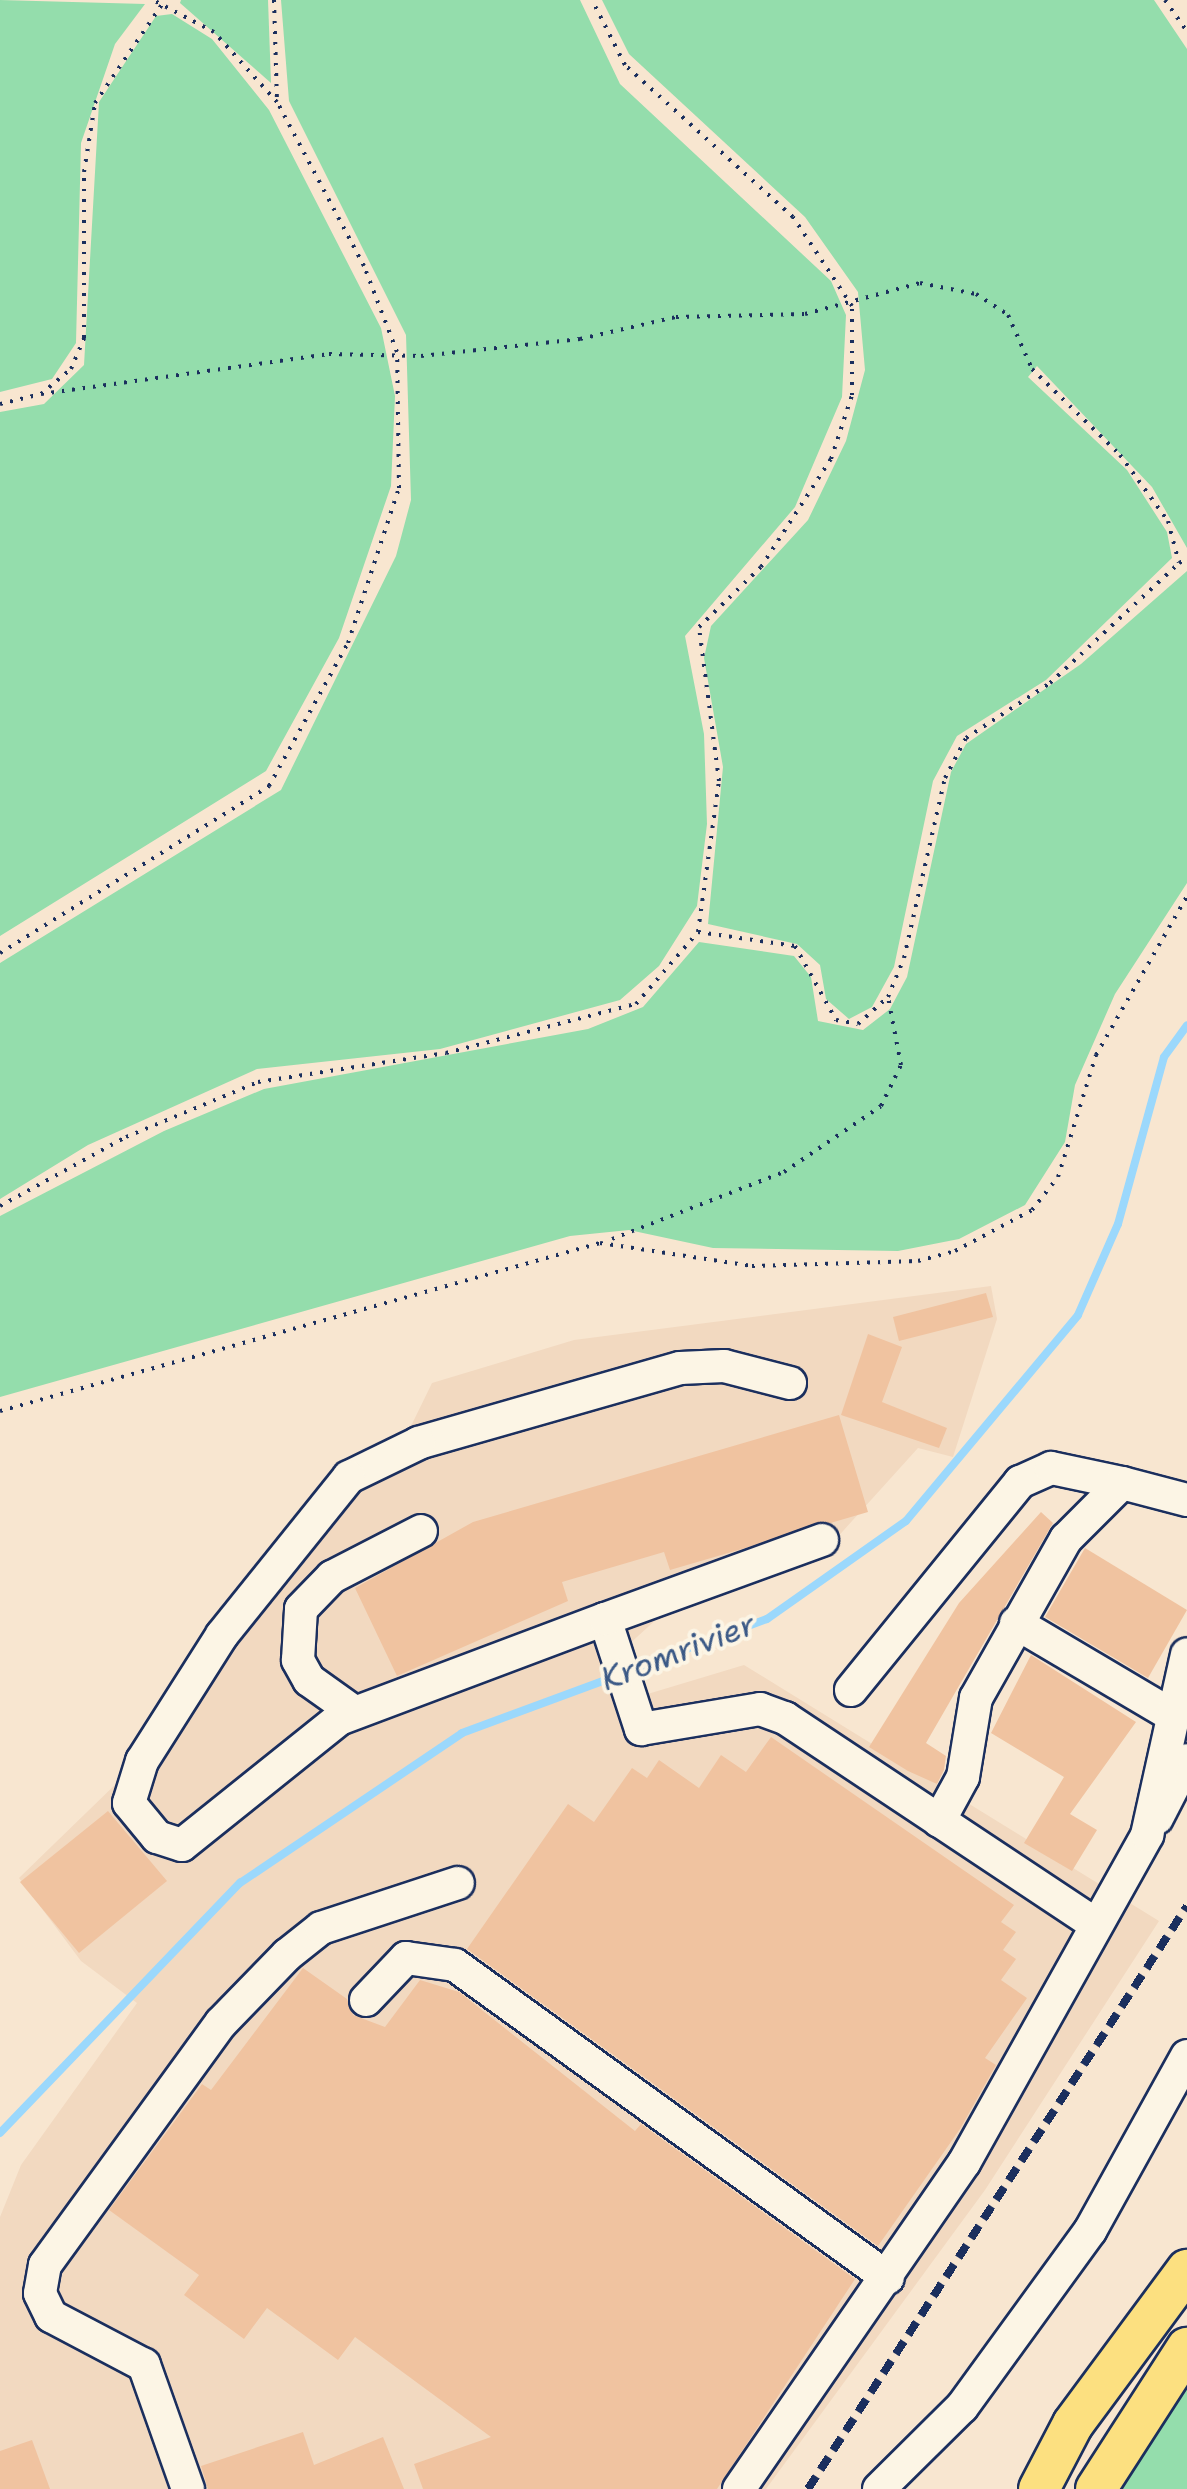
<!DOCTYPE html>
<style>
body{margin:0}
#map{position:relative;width:1187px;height:2489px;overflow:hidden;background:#f8e6d0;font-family:"Shantell Sans",sans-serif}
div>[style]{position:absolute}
.built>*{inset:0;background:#f2d9c0}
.green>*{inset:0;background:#94ddac}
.stream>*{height:8px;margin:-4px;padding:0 4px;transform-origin:4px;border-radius:4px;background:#9bd8fc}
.building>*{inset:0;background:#f0c3a0}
.path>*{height:4px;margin-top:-2px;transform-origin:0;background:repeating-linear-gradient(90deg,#1b2f5e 0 2.5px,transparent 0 10.5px)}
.roads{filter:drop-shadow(2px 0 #1b2f5e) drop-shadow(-2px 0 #1b2f5e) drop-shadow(0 2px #1b2f5e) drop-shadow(0 -2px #1b2f5e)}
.minor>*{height:32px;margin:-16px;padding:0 16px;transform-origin:16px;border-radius:16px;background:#fcf5e5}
.major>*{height:40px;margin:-20px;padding:0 20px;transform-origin:20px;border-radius:20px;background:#fce080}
.rail>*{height:8px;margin-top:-4px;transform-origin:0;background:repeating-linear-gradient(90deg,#1b2f5e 0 15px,transparent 0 23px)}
span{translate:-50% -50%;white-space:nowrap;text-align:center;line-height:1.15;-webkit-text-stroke:8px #fcf5e5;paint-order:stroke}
.water-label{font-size:32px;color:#3b5986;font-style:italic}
</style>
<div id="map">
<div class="built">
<div style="clip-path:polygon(991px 1286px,997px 1319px,953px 1457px,918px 1448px,815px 1562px,660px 1616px,626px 1647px,641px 1696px,744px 1665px,1159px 1921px,985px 2190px,766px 2489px,0 2489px,0 2217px,21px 2165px,137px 2003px,81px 1961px,19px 1878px,122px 1778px,311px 1507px,412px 1424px,432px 1383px,574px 1340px)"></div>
</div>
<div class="green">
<div style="clip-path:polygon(0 0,145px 4px,115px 44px,81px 143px,76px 343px,52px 379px,0 392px)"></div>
<div style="clip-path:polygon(268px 0,271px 83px,180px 3px,181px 0)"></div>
<div style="clip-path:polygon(281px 0,580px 0,620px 84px,831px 281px,846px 315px,842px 397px,795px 507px,685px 636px,704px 734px,707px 824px,697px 906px,659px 966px,620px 1000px,440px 1049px,257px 1069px,88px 1145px,0 1199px,0 963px,281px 790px,396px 556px,411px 500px,406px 335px,289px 101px)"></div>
<div style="clip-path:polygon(602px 0,1154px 0,1187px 49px,1187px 548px,1152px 487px,1037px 366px,1028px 377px,1127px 470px,1167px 532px,1172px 558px,1046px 680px,957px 736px,933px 781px,894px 967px,872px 1007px,849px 1019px,826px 999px,820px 965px,797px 944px,708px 924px,723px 767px,704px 658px,711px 626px,808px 520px,846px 441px,865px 370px,858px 292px,805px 217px,629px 54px)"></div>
<div style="clip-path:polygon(172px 14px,212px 39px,269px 110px,381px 328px,395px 396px,391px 486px,339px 638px,266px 771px,0 936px,0 412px,44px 404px,84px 365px,99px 102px,156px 16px)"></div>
<div style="clip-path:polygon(1187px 571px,1187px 883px,1115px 994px,1075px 1085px,1065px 1142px,1025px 1205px,959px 1239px,898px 1251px,713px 1248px,629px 1230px,570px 1236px,0 1397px,0 1216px,164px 1131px,264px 1089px,588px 1029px,643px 1007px,699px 942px,794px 956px,811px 977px,818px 1021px,863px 1030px,890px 1009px,907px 977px,951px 772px,966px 744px,1081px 664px)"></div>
<div style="clip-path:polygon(1187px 2382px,1187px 2489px,1119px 2489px)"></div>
</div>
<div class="stream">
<div style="left:631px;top:1670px;width:145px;rotate:-20.6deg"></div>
<div style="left:767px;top:1619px;width:170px;rotate:-35.2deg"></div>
<div style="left:906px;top:1521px;width:268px;rotate:-50.1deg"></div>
<div style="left:1078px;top:1315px;width:99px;rotate:-66.3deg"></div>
<div style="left:1118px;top:1224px;width:173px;rotate:-74.6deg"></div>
<div style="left:1164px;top:1057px;width:39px;rotate:-54deg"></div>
<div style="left:0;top:2133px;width:347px;rotate:-46.2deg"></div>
<div style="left:240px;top:1883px;width:268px;rotate:-34deg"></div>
<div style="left:462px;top:1733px;width:161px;rotate:-20.3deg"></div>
</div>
<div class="building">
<div style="clip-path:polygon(986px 1293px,993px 1317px,899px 1341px,893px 1317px)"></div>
<div style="clip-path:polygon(868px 1334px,902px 1347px,882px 1402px,947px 1428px,939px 1448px,841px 1415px)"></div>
<div style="clip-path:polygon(839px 1415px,868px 1512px,670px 1570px,664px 1552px,562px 1582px,568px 1601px,397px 1676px,355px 1588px,473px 1522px)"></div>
<div style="clip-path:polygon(1041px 1512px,1053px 1523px,926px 1743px,946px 1756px,944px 1770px,937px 1784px,908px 1771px,869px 1747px,959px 1603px)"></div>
<div style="clip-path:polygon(1085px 1548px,1187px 1610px,1148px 1678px,1045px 1617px)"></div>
<div style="clip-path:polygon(1031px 1655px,1136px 1722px,1070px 1814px,1097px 1830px,1072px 1871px,1024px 1843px,1064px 1777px,991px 1733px)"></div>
<div style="clip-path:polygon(771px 1737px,1014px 1905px,1001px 1922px,1016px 1932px,1003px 1950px,1016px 1959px,1001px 1980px,1027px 1998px,985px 2058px,996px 2065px,960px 2129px,878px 2246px,467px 1949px,568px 1804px,594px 1822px,632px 1768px,647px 1778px,659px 1760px,699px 1788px,721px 1755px,746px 1772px)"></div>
<div style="clip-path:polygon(108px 1811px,167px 1881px,79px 1953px,20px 1882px)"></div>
<div style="clip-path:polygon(303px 1968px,347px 1999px,353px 2015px,385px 2027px,420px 1980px,459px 1992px,635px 2131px,641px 2124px,855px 2279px,717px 2489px,423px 2489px,414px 2464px,491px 2437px,355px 2337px,338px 2360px,267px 2308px,244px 2339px,184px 2295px,199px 2275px,109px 2210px,202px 2084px,211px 2090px)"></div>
<div style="clip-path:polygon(303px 2432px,314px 2465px,383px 2437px,404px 2489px,208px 2489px,201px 2466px)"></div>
<div style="clip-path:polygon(32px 2440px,50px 2489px,0 2489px,0 2451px)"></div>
</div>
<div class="path">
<div style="left:274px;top:0;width:102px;rotate:88.3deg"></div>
<div style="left:1165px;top:0;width:39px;rotate:55deg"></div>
<div style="left:41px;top:394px;width:291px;rotate:-7.9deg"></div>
<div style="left:329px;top:354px;width:92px;rotate:1.2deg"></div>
<div style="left:421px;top:356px;width:160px;rotate:-6.1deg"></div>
<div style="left:580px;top:339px;width:98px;rotate:-12.9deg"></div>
<div style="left:676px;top:317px;width:129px;rotate:-1.3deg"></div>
<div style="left:805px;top:314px;width:119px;rotate:-15.1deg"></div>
<div style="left:920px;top:283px;width:57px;rotate:11.1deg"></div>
<div style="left:976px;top:294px;width:38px;rotate:33deg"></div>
<div style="left:1008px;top:315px;width:59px;rotate:66deg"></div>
<div style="left:1032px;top:369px;width:123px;rotate:44.3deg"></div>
<div style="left:1120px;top:455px;width:82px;rotate:54deg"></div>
<div style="left:1168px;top:521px;width:43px;rotate:75.3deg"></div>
<div style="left:1179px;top:563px;width:9px;rotate:-27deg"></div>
<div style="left:0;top:404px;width:42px;rotate:-13.7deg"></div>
<div style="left:41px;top:394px;width:39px;rotate:-40deg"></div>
<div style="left:71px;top:369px;width:34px;rotate:-67deg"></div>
<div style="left:84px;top:338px;width:166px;rotate:-90deg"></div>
<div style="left:84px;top:172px;width:70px;rotate:-80.9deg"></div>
<div style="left:95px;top:103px;width:125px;rotate:-55.8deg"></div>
<div style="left:698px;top:932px;width:98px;rotate:8.2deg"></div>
<div style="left:795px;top:946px;width:85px;rotate:61deg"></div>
<div style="left:836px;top:1020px;width:22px;rotate:10deg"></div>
<div style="left:858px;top:1024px;width:40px;rotate:-42deg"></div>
<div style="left:888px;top:997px;width:42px;rotate:-67.7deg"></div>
<div style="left:904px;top:958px;width:185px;rotate:-77.2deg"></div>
<div style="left:945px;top:778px;width:45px;rotate:-62.3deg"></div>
<div style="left:966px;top:738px;width:100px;rotate:-33.2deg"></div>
<div style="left:1050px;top:683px;width:176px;rotate:-42.9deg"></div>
<div style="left:0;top:953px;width:317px;rotate:-31.8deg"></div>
<div style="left:269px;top:786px;width:163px;rotate:-61.1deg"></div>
<div style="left:348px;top:643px;width:163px;rotate:-71.8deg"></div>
<div style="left:399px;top:488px;width:136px;rotate:-90.8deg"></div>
<div style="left:397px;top:352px;width:92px;rotate:-111deg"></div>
<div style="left:364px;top:266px;width:186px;rotate:-117.9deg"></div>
<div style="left:277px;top:102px;width:94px;rotate:-132deg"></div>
<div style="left:214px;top:32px;width:69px;rotate:-152.3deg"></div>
<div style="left:0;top:1206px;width:144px;rotate:-28.7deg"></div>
<div style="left:126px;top:1137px;width:143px;rotate:-22.6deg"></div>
<div style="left:258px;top:1082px;width:190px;rotate:-8.8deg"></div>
<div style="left:446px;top:1053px;width:196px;rotate:-14.5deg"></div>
<div style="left:636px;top:1004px;width:95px;rotate:-49.3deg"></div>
<div style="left:698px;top:932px;width:152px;rotate:-82.1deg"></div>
<div style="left:719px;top:781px;width:155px;rotate:-97.4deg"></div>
<div style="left:699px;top:627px;width:86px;rotate:-44.1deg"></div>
<div style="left:761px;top:567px;width:129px;rotate:-57.1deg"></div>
<div style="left:831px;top:459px;width:67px;rotate:-71.8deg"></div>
<div style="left:852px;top:395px;width:89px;rotate:-90deg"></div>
<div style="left:852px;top:306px;width:107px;rotate:-123.5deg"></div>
<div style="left:793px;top:217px;width:227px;rotate:-137.9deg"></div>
<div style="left:625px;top:65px;width:73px;rotate:-116.9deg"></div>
<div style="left:612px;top:1239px;width:185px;rotate:-21.3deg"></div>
<div style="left:784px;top:1172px;width:117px;rotate:-34.2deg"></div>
<div style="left:881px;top:1106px;width:46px;rotate:-64deg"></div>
<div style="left:901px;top:1065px;width:69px;rotate:-100.8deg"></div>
<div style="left:0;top:1411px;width:623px;rotate:-15.64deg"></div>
<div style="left:600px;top:1243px;width:154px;rotate:8.6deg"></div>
<div style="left:752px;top:1266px;width:166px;rotate:-1.7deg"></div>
<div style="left:918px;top:1261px;width:38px;rotate:-15deg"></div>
<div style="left:955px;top:1251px;width:87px;rotate:-28deg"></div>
<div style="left:1032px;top:1210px;width:42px;rotate:-51.8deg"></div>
<div style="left:1058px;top:1177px;width:128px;rotate:-72.7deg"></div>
<div style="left:1096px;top:1055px;width:183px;rotate:-60.2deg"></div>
</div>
<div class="roads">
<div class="minor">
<div style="left:790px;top:1383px;width:68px;rotate:-165.6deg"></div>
<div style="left:724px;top:1366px;width:44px;rotate:177.4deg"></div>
<div style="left:680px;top:1368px;width:272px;rotate:164deg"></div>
<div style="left:419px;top:1443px;width:78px;rotate:154.1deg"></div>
<div style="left:349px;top:1477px;width:203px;rotate:128.8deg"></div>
<div style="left:222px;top:1635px;width:149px;rotate:122.4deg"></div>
<div style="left:142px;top:1761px;width:44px;rotate:107.2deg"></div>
<div style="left:129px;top:1803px;width:44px;rotate:50.5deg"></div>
<div style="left:157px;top:1837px;width:26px;rotate:18deg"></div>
<div style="left:182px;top:1845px;width:201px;rotate:-38.7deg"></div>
<div style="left:339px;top:1719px;width:284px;rotate:-20.6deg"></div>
<div style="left:605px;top:1619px;width:116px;rotate:71.9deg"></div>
<div style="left:641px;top:1729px;width:121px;rotate:-9.5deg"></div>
<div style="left:760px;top:1709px;width:27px;rotate:20deg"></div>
<div style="left:785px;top:1718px;width:372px;rotate:33.6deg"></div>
<div style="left:605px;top:1619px;width:231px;rotate:-20deg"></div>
<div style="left:1016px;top:1623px;width:179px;rotate:30.6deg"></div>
<div style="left:851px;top:1690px;width:268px;rotate:-50.9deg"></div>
<div style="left:1020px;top:1482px;width:34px;rotate:-24deg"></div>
<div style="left:1051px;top:1468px;width:73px;rotate:11.9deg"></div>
<div style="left:354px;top:1712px;width:55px;rotate:-144.6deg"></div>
<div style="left:309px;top:1680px;width:23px;rotate:-119deg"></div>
<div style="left:298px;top:1660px;width:51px;rotate:-86.6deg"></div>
<div style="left:301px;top:1609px;width:45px;rotate:-45.9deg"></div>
<div style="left:332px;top:1577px;width:100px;rotate:-27.3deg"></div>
<div style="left:1157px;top:1818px;width:65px;rotate:-62.7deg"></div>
<div style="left:939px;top:1821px;width:50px;rotate:-61.4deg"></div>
<div style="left:963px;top:1777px;width:80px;rotate:-80.7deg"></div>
<div style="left:976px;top:1698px;width:183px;rotate:-60.5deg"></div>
<div style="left:1066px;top:1539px;width:79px;rotate:-45deg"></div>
<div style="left:1122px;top:1483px;width:67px;rotate:14.7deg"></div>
<div style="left:366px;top:2000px;width:58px;rotate:-46.4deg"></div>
<div style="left:406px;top:1958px;width:49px;rotate:8.1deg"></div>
<div style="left:455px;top:1965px;width:534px;rotate:35.86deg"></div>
<div style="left:188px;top:2489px;width:132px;rotate:-109.5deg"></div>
<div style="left:144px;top:2365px;width:105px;rotate:-152.2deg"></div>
<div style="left:51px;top:2316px;width:25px;rotate:-116deg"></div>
<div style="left:40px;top:2293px;width:28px;rotate:-80deg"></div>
<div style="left:45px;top:2265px;width:299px;rotate:-54deg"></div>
<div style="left:221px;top:2023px;width:95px;rotate:-45.9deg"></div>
<div style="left:287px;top:1955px;width:43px;rotate:-38.5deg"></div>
<div style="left:321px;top:1928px;width:144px;rotate:-18.2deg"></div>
<div style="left:739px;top:2489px;width:396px;rotate:-55.4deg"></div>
<div style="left:964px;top:2163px;width:376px;rotate:-60.8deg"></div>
<div style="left:1147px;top:1835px;width:185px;rotate:-77.5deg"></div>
<div style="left:879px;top:2489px;width:117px;rotate:-44.7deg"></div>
<div style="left:962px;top:2407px;width:218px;rotate:-54deg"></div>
<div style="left:1090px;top:2231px;width:200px;rotate:-61deg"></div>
</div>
<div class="major">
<div style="left:1039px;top:2489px;width:73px;rotate:-62.4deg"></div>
<div style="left:1073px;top:2424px;width:192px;rotate:-53.5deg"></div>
<div style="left:1096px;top:2489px;width:168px;rotate:-57.2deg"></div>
</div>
</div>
<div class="rail">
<div style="left:808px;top:2489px;width:695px;rotate:-56.97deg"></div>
</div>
<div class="water-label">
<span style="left:678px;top:1652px;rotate:-21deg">Kromrivier</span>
</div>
</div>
